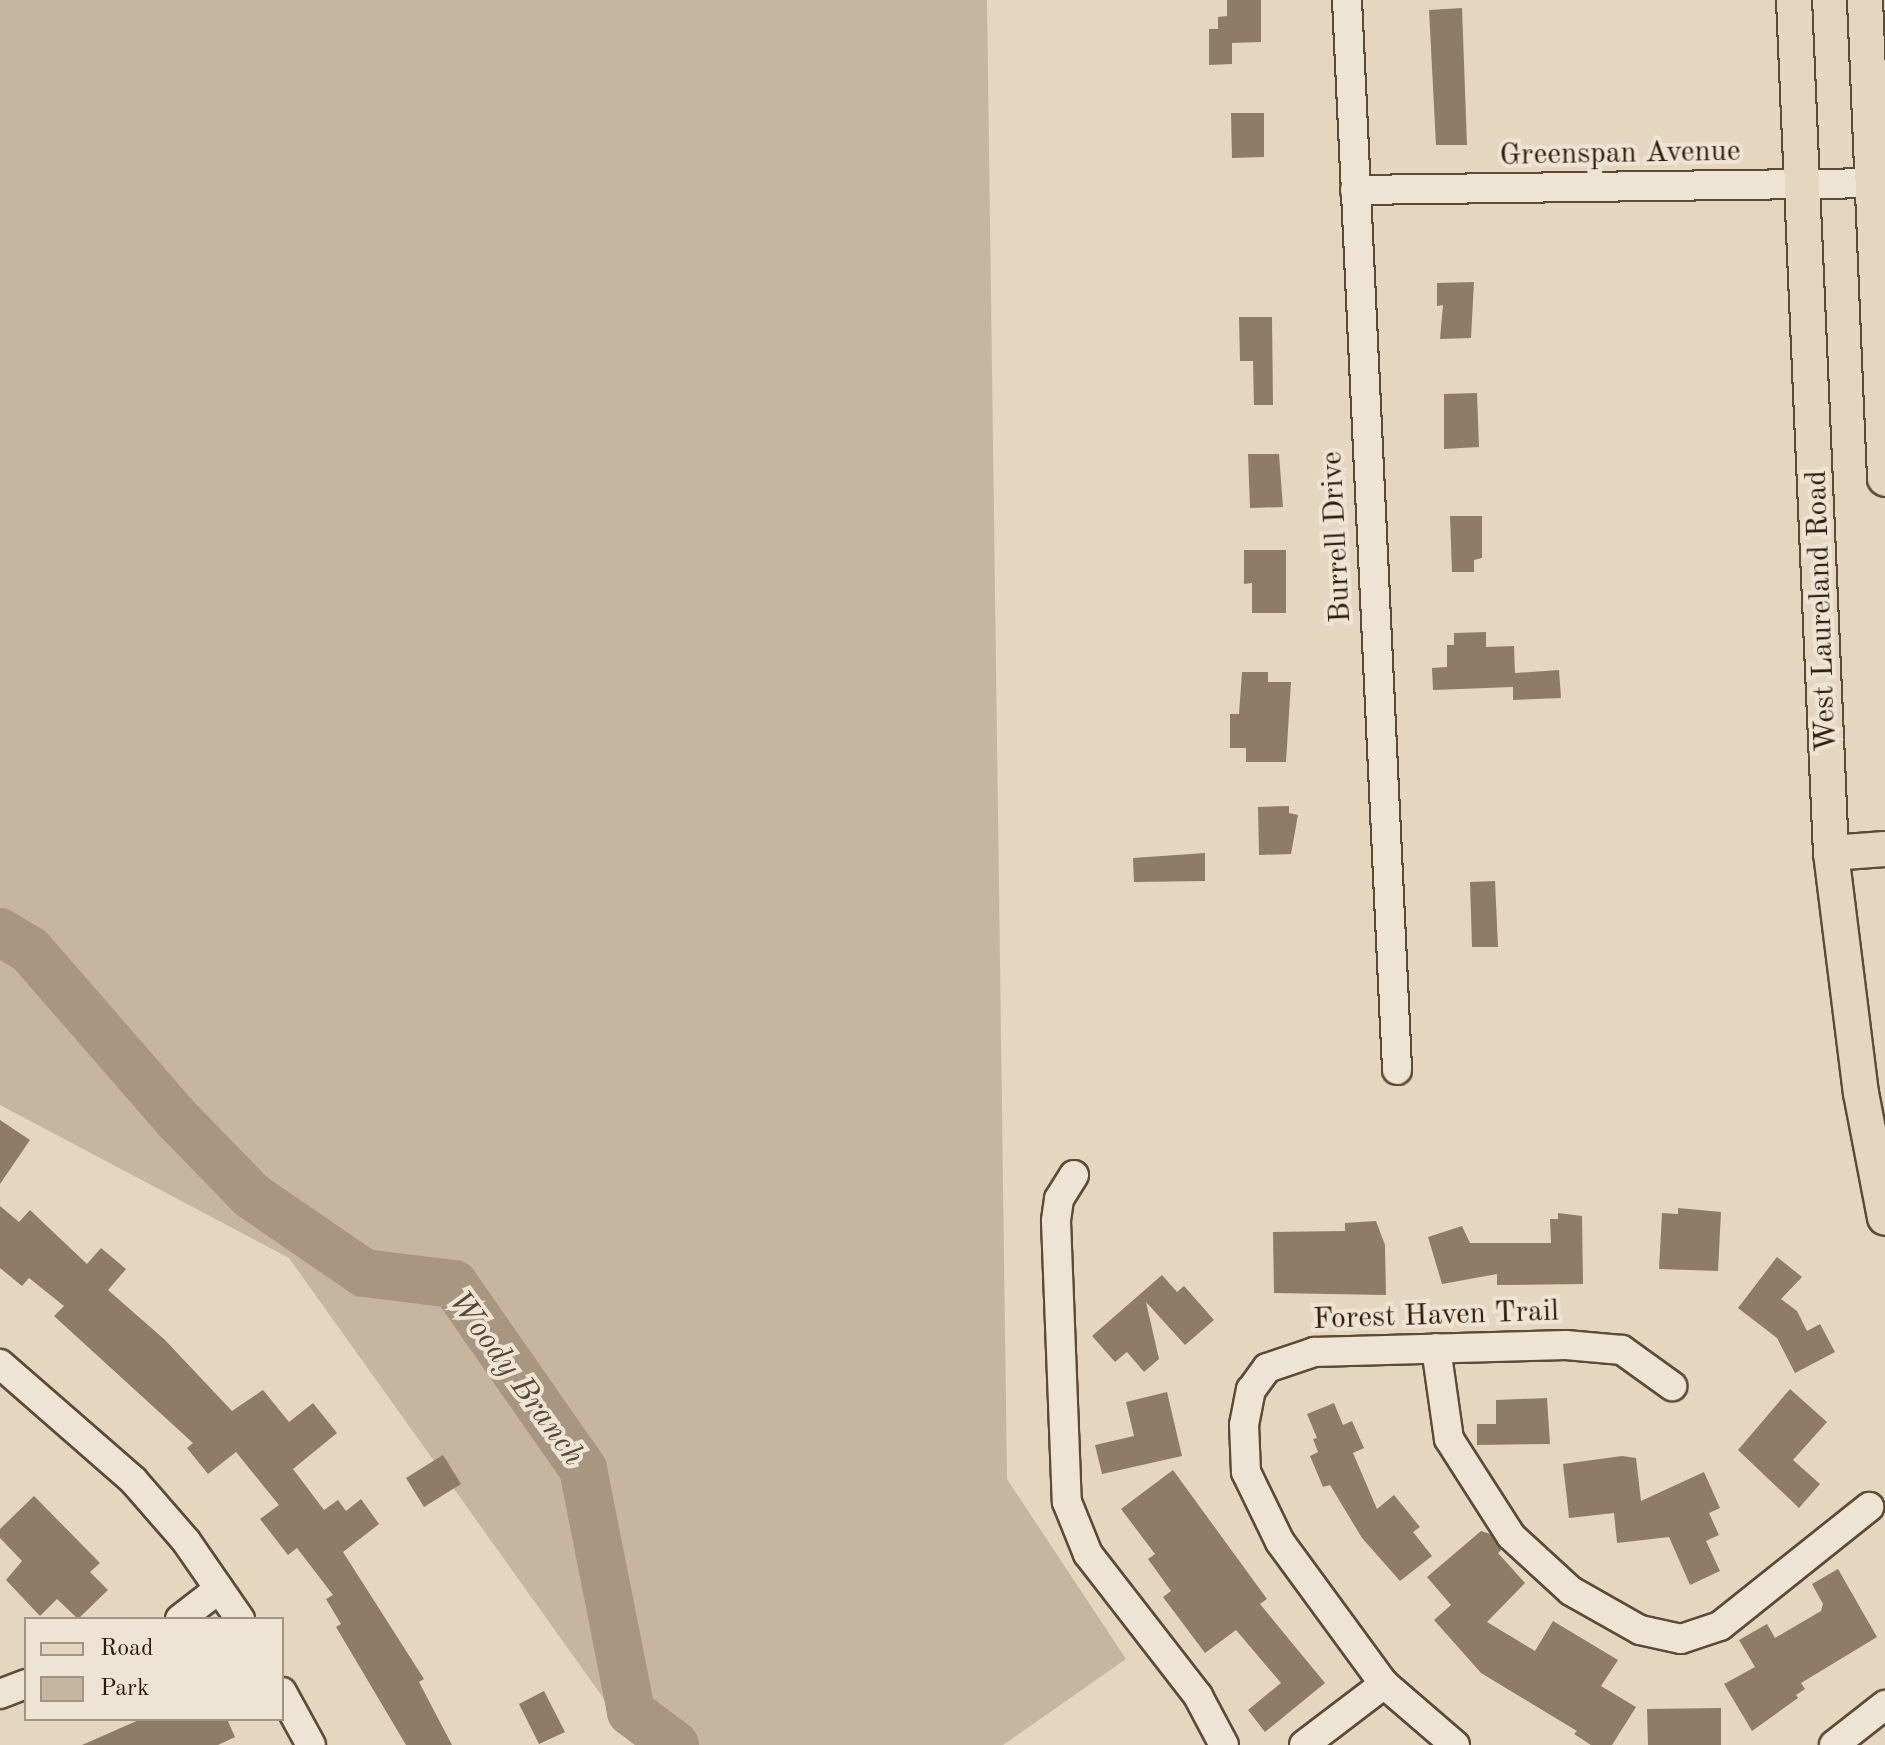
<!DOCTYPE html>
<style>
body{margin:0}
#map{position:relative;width:1885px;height:1745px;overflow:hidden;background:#e5d6bf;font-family:"Old Standard TT",serif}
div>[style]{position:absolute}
.green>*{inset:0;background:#c6b6a0}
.river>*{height:48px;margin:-24px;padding:0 24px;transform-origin:24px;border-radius:24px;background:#a89680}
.building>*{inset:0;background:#8f7c67}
.roads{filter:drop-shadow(2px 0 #5e4a35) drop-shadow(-2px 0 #5e4a35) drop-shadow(0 2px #5e4a35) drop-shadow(0 -2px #5e4a35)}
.minor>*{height:28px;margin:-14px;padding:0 14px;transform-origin:14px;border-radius:14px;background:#eee4d5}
.major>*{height:34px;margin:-17px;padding:0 17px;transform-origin:17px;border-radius:17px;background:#e5d6bf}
span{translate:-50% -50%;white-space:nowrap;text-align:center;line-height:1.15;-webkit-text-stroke:8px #eee4d5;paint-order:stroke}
.street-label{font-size:30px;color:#311b07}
.water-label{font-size:32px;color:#5b4631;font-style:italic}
.legend{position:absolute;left:24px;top:1617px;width:260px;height:104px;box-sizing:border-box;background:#eee4d5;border:2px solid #a29483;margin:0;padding:10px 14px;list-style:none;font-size:24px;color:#311b07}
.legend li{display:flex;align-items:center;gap:16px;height:40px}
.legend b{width:40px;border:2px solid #a29483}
</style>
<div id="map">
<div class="green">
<div style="clip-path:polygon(0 0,987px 0,1007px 1479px,1126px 1659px,1003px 1745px,637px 1745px,289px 1258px,0 1105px)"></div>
</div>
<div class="river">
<div style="left:0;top:932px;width:35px;rotate:31deg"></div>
<div style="left:30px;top:950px;width:224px;rotate:49deg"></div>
<div style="left:177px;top:1119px;width:107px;rotate:45.8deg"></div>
<div style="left:252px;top:1196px;width:136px;rotate:34.5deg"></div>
<div style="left:364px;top:1273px;width:91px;rotate:7deg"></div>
<div style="left:454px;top:1284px;width:226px;rotate:55.1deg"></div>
<div style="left:583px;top:1469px;width:248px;rotate:78.8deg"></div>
<div style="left:631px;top:1712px;width:55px;rotate:36.9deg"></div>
</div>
<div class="building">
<div style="clip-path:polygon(1227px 0,1261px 0,1261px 42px,1232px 43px,1232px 64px,1209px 65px,1209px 29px,1218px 29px,1218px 17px,1227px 16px)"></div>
<div style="clip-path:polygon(1462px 8px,1467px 145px,1436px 145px,1429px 10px)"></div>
<div style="clip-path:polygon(1231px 113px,1264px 113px,1264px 157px,1232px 158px)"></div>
<div style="clip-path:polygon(1474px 282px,1471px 338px,1440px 339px,1443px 305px,1437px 306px,1437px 283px)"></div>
<div style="clip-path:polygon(1239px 317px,1272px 317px,1273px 405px,1254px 405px,1253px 361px,1240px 361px)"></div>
<div style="clip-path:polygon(1477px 393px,1479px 447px,1444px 449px,1444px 394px)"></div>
<div style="clip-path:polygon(1248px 454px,1279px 454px,1283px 507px,1250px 508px)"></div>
<div style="clip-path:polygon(1450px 516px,1482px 516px,1482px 558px,1474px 560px,1474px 572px,1452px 572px)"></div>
<div style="clip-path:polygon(1244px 550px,1286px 550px,1286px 613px,1252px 613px,1252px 583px,1244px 584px)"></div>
<div style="clip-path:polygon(1486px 632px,1486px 647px,1514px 646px,1515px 673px,1559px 670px,1561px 698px,1513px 700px,1513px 687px,1433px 690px,1432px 668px,1447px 667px,1447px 645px,1454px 645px,1454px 633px)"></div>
<div style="clip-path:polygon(1242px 672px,1268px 672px,1268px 682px,1291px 682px,1286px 762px,1246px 762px,1246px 748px,1230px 748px,1230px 714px,1239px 714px)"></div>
<div style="clip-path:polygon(1289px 806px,1289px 813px,1298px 815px,1291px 854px,1259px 855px,1258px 807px)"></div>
<div style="clip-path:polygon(1205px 853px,1205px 881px,1134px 882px,1133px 858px)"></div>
<div style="clip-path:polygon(1495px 881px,1498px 947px,1472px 947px,1470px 882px)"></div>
<div style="clip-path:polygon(0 1120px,30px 1140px,0 1184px)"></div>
<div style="clip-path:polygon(0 1206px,19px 1222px,30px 1210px,87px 1264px,101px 1248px,126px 1269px,108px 1290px,165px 1340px,232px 1411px,263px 1390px,289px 1422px,313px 1403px,337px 1433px,293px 1469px,324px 1510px,338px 1500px,346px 1511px,361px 1499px,379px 1524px,343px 1552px,424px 1679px,419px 1682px,452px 1745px,406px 1745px,336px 1627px,341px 1624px,326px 1599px,333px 1595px,297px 1548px,288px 1555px,260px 1519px,279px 1505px,236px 1452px,208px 1474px,187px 1448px,193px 1443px,54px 1316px,64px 1306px,29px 1278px,22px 1286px,0 1268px)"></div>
<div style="clip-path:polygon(1678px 1208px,1721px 1212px,1718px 1271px,1659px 1269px,1662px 1213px,1678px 1214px)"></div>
<div style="clip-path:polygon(1558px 1213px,1582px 1216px,1583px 1284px,1497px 1285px,1497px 1274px,1442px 1284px,1428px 1237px,1462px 1226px,1470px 1243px,1551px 1243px,1550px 1219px,1558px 1219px)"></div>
<div style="clip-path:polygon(1376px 1221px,1385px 1245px,1386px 1295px,1274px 1293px,1273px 1232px,1345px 1231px,1345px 1223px)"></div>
<div style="clip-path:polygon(1777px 1257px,1802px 1277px,1781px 1299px,1797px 1311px,1807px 1331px,1820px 1324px,1835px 1352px,1795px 1373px,1777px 1338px,1738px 1308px)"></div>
<div style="clip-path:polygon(1162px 1275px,1177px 1292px,1184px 1286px,1214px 1320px,1185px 1345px,1146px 1302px,1159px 1359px,1144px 1372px,1127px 1352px,1115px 1362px,1092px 1336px)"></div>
<div style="clip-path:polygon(1790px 1389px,1827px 1422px,1793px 1460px,1820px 1484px,1799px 1508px,1738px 1450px)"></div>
<div style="clip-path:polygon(1167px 1392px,1182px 1456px,1102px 1474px,1095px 1445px,1134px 1436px,1126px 1402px)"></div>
<div style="clip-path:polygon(1547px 1398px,1550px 1444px,1477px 1445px,1477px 1424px,1496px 1424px,1496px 1400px)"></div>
<div style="clip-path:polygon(1334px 1403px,1343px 1425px,1352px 1421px,1364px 1448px,1353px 1453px,1377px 1509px,1394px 1495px,1420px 1527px,1413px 1532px,1432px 1556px,1400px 1581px,1362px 1538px,1330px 1485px,1323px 1487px,1310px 1456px,1318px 1452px,1313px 1439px,1317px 1438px,1307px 1414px)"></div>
<div style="clip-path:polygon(443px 1455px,461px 1484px,424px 1507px,406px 1478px)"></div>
<div style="clip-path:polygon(1622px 1456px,1636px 1458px,1641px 1501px,1704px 1472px,1720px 1508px,1709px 1513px,1719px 1535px,1706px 1541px,1720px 1571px,1690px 1585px,1669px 1537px,1617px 1543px,1614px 1513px,1569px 1518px,1563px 1464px)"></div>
<div style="clip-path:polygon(1173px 1470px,1267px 1599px,1260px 1604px,1325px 1683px,1265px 1732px,1248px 1710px,1281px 1683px,1236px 1630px,1205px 1653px,1163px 1597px,1171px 1591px,1148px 1559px,1155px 1554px,1121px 1509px)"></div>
<div style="clip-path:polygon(34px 1496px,100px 1563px,90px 1572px,108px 1590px,78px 1619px,57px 1599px,40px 1616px,6px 1580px,22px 1561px,0 1538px,0 1529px)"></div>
<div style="clip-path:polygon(1481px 1531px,1490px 1534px,1501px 1550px,1498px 1553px,1525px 1583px,1487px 1622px,1535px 1651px,1553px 1621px,1618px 1660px,1601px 1686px,1636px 1707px,1612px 1745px,1591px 1745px,1574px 1734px,1577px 1731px,1481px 1673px,1434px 1620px,1451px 1605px,1427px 1577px)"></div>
<div style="clip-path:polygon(1838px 1569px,1877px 1637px,1801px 1683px,1805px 1689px,1796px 1695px,1798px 1698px,1752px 1731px,1724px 1684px,1755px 1667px,1739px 1640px,1767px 1624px,1775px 1638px,1821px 1611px,1823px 1604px,1812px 1584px)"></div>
<div style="clip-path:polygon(544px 1691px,565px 1732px,539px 1744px,519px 1704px)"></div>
<div style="clip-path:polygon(1721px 1708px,1721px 1745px,1648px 1745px,1647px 1709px)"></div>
<div style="clip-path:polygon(141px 1719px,227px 1719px,235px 1737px,218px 1745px,82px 1745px)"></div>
</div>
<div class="roads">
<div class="minor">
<div style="left:1347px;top:0;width:1071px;rotate:87.32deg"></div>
<div style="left:1355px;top:190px;width:530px;rotate:-0.76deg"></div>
<div style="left:1074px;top:1175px;width:28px;rotate:122deg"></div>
<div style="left:1059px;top:1199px;width:22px;rotate:98deg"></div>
<div style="left:1056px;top:1221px;width:281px;rotate:87.8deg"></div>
<div style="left:1067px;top:1502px;width:56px;rotate:68deg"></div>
<div style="left:1088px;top:1554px;width:180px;rotate:52.2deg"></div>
<div style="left:1198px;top:1696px;width:55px;rotate:62deg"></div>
<div style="left:1436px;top:1348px;width:92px;rotate:81.9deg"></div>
<div style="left:1449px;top:1439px;width:115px;rotate:57.4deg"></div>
<div style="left:1511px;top:1536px;width:81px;rotate:42.5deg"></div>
<div style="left:1571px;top:1591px;width:79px;rotate:29.5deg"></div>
<div style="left:1640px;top:1630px;width:42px;rotate:12.4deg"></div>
<div style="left:1681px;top:1639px;width:41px;rotate:-18.4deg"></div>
<div style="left:1720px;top:1626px;width:191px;rotate:-38.6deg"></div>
<div style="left:0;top:1364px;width:176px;rotate:41.1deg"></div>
<div style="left:133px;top:1480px;width:81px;rotate:49deg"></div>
<div style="left:186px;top:1541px;width:95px;rotate:55.3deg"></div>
<div style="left:180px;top:1619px;width:49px;rotate:-37.6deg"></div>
<div style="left:282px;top:1692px;width:60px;rotate:61.3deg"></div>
<div style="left:0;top:1694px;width:28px;rotate:-21deg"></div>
<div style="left:1304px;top:1745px;width:101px;rotate:-37.3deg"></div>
<div style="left:1455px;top:1745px;width:94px;rotate:-139.3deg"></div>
<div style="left:1384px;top:1684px;width:176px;rotate:-126.2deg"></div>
<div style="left:1280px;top:1542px;width:78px;rotate:-115.9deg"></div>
<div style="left:1246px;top:1472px;width:47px;rotate:-92.4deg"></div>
<div style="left:1244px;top:1425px;width:36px;rotate:-79deg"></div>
<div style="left:1251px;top:1390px;width:27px;rotate:-54deg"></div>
<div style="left:1267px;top:1368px;width:50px;rotate:-18.8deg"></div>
<div style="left:1314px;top:1352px;width:252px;rotate:-1.6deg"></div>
<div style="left:1566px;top:1345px;width:56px;rotate:5.1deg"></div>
<div style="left:1622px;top:1350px;width:62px;rotate:35.8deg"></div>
<div style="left:1834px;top:1745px;width:65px;rotate:-38.1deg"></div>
</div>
<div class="major">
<div style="left:1794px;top:0;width:854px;rotate:87.52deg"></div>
<div style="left:1831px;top:853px;width:242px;rotate:82.9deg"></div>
<div style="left:1861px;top:1093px;width:127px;rotate:79.1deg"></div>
<div style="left:1865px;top:0;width:479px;rotate:87.6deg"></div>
<div style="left:1831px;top:853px;width:54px;rotate:-4.2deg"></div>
</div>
</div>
<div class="street-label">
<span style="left:1620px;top:154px;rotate:-1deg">Greenspan Avenue</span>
<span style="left:1337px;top:537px;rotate:-93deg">Burrell Drive</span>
<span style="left:1822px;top:611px;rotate:-92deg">West Laureland Road</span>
<span style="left:1436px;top:1316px;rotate:-2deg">Forest Haven Trail</span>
</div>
<div class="water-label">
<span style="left:515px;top:1379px;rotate:54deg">Woody Branch</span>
</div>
<ul class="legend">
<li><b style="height:10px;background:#e5d6bf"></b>Road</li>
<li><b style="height:22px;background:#c6b6a0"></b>Park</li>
</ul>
</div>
